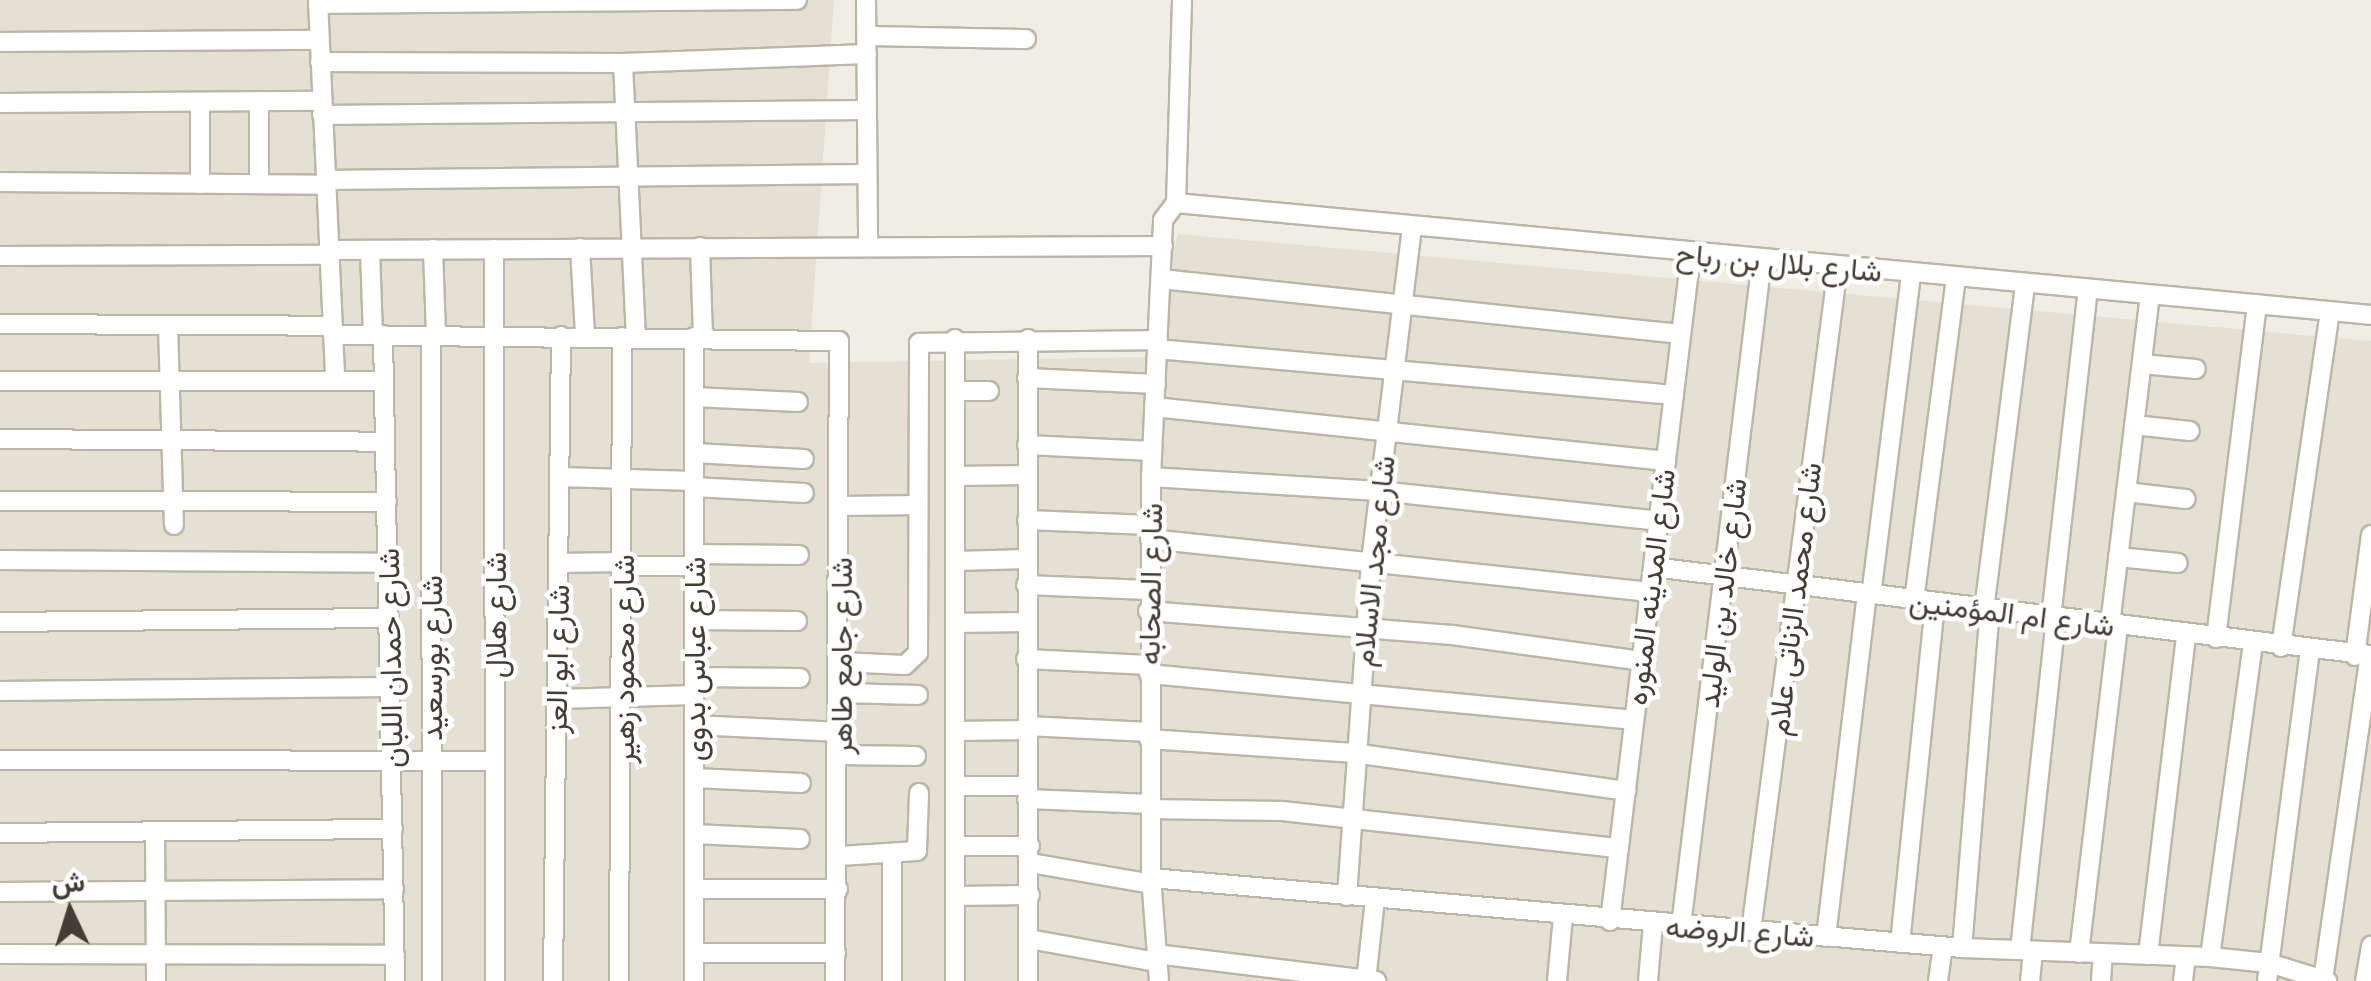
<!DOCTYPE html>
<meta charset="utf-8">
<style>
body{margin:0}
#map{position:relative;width:2371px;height:981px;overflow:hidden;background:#f0eee4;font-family:"Noto Sans",Vazirmatn,sans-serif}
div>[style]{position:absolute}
.residential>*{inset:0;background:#e4e0d3}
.roads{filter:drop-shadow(2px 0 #bbb6a8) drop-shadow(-2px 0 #bbb6a8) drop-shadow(0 2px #bbb6a8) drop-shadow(0 -2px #bbb6a8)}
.minor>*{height:18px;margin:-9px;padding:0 9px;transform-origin:9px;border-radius:9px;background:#fff}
span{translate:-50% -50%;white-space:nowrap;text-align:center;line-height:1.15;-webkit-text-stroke:9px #fff;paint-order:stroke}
.street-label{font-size:30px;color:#423e35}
.north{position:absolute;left:20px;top:861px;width:100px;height:100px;-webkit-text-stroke:8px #fff;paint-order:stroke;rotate:356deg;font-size:28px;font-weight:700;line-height:40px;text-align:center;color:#423e35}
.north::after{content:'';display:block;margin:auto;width:35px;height:45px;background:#423e35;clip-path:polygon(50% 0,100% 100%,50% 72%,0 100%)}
</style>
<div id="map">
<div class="residential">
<div style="clip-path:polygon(0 0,834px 0,809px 363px,1146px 357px,1178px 234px,2371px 341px,2371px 981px,0 981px)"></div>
</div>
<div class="roads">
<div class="minor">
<div style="left:318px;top:0;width:381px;rotate:87.4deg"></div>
<div style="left:866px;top:0;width:246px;rotate:89.5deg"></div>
<div style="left:318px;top:4px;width:479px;rotate:-0.5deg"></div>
<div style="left:867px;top:36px;width:159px;rotate:1.1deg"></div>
<div style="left:0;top:42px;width:319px;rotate:-0.4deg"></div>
<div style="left:320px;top:62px;width:303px;rotate:0.2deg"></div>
<div style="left:623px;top:63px;width:244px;rotate:-2.1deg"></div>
<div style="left:623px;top:63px;width:274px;rotate:87.3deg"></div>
<div style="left:0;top:103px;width:321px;rotate:-0.4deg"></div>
<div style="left:322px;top:115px;width:545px;rotate:-0.53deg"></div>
<div style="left:325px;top:180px;width:542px;rotate:-0.63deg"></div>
<div style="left:0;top:182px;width:325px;rotate:0.5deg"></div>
<div style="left:200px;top:184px;width:82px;rotate:-90deg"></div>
<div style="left:259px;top:184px;width:83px;rotate:-90deg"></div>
<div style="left:1176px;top:203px;width:203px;rotate:-88.3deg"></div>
<div style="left:700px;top:247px;width:90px;rotate:88.1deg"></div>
<div style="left:580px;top:248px;width:88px;rotate:86.7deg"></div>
<div style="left:433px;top:249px;width:86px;rotate:88deg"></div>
<div style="left:494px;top:249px;width:732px;rotate:89.92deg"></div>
<div style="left:329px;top:250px;width:834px;rotate:-0.27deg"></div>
<div style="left:370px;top:250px;width:85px;rotate:88deg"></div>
<div style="left:0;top:256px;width:329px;rotate:-0.2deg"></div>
<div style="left:1161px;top:279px;width:523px;rotate:6.04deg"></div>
<div style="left:0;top:324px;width:333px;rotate:0.3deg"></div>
<div style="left:168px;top:325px;width:200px;rotate:88.3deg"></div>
<div style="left:333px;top:335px;width:506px;rotate:0.68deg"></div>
<div style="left:839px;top:341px;width:640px;rotate:90.36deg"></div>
<div style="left:383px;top:335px;width:646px;rotate:88.94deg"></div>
<div style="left:431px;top:335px;width:646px;rotate:89.91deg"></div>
<div style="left:694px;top:337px;width:644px;rotate:90deg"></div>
<div style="left:1028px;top:339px;width:642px;rotate:90deg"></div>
<div style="left:1157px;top:349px;width:519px;rotate:5.08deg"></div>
<div style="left:2142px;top:364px;width:54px;rotate:5.3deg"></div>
<div style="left:1027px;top:378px;width:129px;rotate:2.7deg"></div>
<div style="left:0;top:381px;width:384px"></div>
<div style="left:955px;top:391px;width:34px"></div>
<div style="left:694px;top:397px;width:104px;rotate:2.8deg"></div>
<div style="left:1154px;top:407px;width:515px;rotate:6.02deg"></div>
<div style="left:2134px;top:425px;width:56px;rotate:6.1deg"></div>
<div style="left:0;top:439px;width:385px;rotate:0.4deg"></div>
<div style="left:1027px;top:445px;width:125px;rotate:2.7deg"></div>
<div style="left:694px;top:453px;width:110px;rotate:3.1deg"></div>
<div style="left:955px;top:476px;width:72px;rotate:-0.8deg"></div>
<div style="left:559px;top:477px;width:135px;rotate:1.7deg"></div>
<div style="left:1151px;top:477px;width:228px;rotate:3.5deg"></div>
<div style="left:1379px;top:491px;width:281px;rotate:6.1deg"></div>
<div style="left:694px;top:487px;width:110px;rotate:3.1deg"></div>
<div style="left:2126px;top:492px;width:60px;rotate:6.7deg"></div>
<div style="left:0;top:501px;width:387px;rotate:0.1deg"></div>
<div style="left:842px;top:506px;width:76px;rotate:-0.8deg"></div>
<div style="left:1027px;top:520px;width:123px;rotate:2.3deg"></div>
<div style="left:1150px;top:539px;width:503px;rotate:6.05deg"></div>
<div style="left:694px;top:554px;width:105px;rotate:0.5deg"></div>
<div style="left:2118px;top:557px;width:60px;rotate:5.7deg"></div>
<div style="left:0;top:560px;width:388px;rotate:0.4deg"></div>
<div style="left:955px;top:561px;width:72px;rotate:-1.6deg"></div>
<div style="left:558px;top:563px;width:65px;rotate:-0.9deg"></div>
<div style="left:623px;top:566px;width:71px"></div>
<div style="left:1653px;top:567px;width:723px;rotate:6.99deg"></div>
<div style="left:1026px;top:585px;width:122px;rotate:2.3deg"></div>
<div style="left:1871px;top:596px;width:324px;rotate:-82.9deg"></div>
<div style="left:1914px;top:601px;width:326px;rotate:-82.6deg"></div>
<div style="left:1984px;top:610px;width:329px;rotate:-82.8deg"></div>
<div style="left:1148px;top:611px;width:305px;rotate:4.5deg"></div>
<div style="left:1452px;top:635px;width:191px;rotate:7.8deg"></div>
<div style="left:2051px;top:618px;width:330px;rotate:-83.6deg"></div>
<div style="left:694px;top:620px;width:103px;rotate:0.6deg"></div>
<div style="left:0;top:622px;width:389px;rotate:-0.6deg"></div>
<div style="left:955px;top:623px;width:71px;rotate:-0.8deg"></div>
<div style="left:2110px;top:625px;width:332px;rotate:-83.1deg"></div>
<div style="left:2216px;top:638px;width:336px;rotate:-83deg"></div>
<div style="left:2281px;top:647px;width:339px;rotate:-81.7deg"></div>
<div style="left:2355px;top:656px;width:122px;rotate:-82.5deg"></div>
<div style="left:1026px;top:659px;width:123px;rotate:2.8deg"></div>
<div style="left:841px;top:662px;width:64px;rotate:2.7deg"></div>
<div style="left:905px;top:665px;width:18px;rotate:-43deg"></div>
<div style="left:918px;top:653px;width:310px;rotate:-89.8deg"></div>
<div style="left:919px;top:343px;width:239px;rotate:-0.7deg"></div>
<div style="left:1149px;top:674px;width:487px;rotate:5.4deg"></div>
<div style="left:694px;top:677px;width:106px;rotate:0.5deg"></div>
<div style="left:0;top:691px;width:390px;rotate:-0.6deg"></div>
<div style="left:841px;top:693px;width:77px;rotate:1.5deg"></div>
<div style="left:557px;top:699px;width:137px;rotate:-1.7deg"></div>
<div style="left:694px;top:725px;width:147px;rotate:2.7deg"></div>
<div style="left:1027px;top:726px;width:122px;rotate:2.8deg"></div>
<div style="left:955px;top:731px;width:72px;rotate:-0.8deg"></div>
<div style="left:1149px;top:739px;width:204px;rotate:3.9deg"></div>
<div style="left:1353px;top:753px;width:276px;rotate:7.9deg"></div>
<div style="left:841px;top:755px;width:75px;rotate:0.8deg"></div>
<div style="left:0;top:760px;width:495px;rotate:0.1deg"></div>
<div style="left:694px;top:778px;width:107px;rotate:2.7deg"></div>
<div style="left:955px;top:786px;width:72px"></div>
<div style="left:1027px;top:799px;width:123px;rotate:2.3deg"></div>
<div style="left:1150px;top:809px;width:132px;rotate:0.9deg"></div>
<div style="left:1282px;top:811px;width:339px;rotate:6.3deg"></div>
<div style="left:0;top:833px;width:393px;rotate:-0.6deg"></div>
<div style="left:155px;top:833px;width:148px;rotate:89.6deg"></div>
<div style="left:694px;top:834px;width:106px;rotate:2.7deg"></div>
<div style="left:955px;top:846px;width:75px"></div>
<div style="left:892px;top:855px;width:126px;rotate:90deg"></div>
<div style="left:840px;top:856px;width:77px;rotate:-3.7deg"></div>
<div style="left:917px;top:851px;width:58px;rotate:-88deg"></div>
<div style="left:1030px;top:863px;width:123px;rotate:9.8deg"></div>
<div style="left:1151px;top:878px;width:814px;rotate:4.93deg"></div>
<div style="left:1962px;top:948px;width:248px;rotate:2.1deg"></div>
<div style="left:2210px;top:957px;width:59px;rotate:5.8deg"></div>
<div style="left:2269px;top:963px;width:61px;rotate:17.2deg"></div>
<div style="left:694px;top:889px;width:144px"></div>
<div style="left:0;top:892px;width:394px;rotate:-0.4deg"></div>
<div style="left:955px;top:896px;width:75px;rotate:-0.8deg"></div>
<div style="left:1347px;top:896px;width:336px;rotate:-85.9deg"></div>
<div style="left:1371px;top:561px;width:337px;rotate:-83deg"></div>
<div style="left:1610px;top:921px;width:672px;rotate:-83.08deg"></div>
<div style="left:1681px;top:926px;width:671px;rotate:-83.07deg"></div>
<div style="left:1751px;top:931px;width:670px;rotate:-82.54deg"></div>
<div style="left:1826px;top:937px;width:344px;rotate:-83.2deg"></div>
<div style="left:1029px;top:939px;width:130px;rotate:10.2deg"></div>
<div style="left:1900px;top:943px;width:342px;rotate:-84.1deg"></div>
<div style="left:1962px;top:948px;width:339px;rotate:-85.3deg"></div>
<div style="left:2020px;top:950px;width:334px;rotate:-83.8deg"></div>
<div style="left:694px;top:953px;width:142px"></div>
<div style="left:2079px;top:953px;width:329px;rotate:-83.2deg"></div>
<div style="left:0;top:954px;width:395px;rotate:0.1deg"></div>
<div style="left:1156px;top:954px;width:222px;rotate:7deg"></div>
<div style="left:2148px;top:955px;width:322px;rotate:-83.2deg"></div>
<div style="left:2210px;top:957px;width:317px;rotate:-82.2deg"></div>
<div style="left:2323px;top:980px;width:328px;rotate:-81.8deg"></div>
<div style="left:553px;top:981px;width:645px;rotate:-89.29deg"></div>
<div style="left:619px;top:981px;width:644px;rotate:-89.73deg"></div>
<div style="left:955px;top:981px;width:642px;rotate:-90deg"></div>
<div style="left:1159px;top:981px;width:103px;rotate:-94.4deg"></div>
<div style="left:1151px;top:878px;width:401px;rotate:-90deg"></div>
<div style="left:1151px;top:477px;width:257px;rotate:-87.3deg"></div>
<div style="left:1163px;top:220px;width:21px;rotate:-53deg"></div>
<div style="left:1176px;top:203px;width:1200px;rotate:5.35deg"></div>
<div style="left:1366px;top:981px;width:82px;rotate:-83.7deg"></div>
<div style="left:1557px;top:981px;width:65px;rotate:-84.7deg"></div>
<div style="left:1648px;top:981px;width:57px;rotate:-85deg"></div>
<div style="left:1938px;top:981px;width:35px;rotate:-82deg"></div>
<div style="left:2030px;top:981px;width:30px;rotate:-84deg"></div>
<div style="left:2101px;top:981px;width:27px;rotate:-86deg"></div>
<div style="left:2183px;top:981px;width:25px;rotate:-83deg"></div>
<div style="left:2267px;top:981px;width:334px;rotate:-82.6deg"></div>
<div style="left:2365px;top:981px;width:36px;rotate:-80deg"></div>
</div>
</div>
<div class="street-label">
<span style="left:1779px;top:262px;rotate:5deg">شارع بلال بن رباح</span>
<span style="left:1373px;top:561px;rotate:-84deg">شارع مجد الاسلام</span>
<span style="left:1150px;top:584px;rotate:-89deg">شارع الصحابه</span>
<span style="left:1650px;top:587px;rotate:-83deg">شارع المدينه المنوره</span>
<span style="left:1722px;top:593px;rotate:-83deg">شارع خالد بن الوليد</span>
<span style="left:1794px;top:599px;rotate:-83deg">شارع محمد الزناتى علام</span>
<span style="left:2012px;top:613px;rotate:7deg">شارع ام المؤمنين</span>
<span style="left:495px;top:615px;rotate:-90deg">شارع هلال</span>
<span style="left:841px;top:656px;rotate:-90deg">شارع جامع طاهر</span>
<span style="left:390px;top:658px;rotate:-91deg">شارع حمدان اللبان</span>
<span style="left:431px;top:658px;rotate:-90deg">شارع بورسعيد</span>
<span style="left:557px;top:659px;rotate:-89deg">شارع ابو العز</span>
<span style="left:623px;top:659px;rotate:-90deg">شارع محمود زهير</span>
<span style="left:694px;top:659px;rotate:-90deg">شارع عباس بدوى</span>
<span style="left:1740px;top:931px;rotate:4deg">شارع الروضه</span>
</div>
<div class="north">ش</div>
</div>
